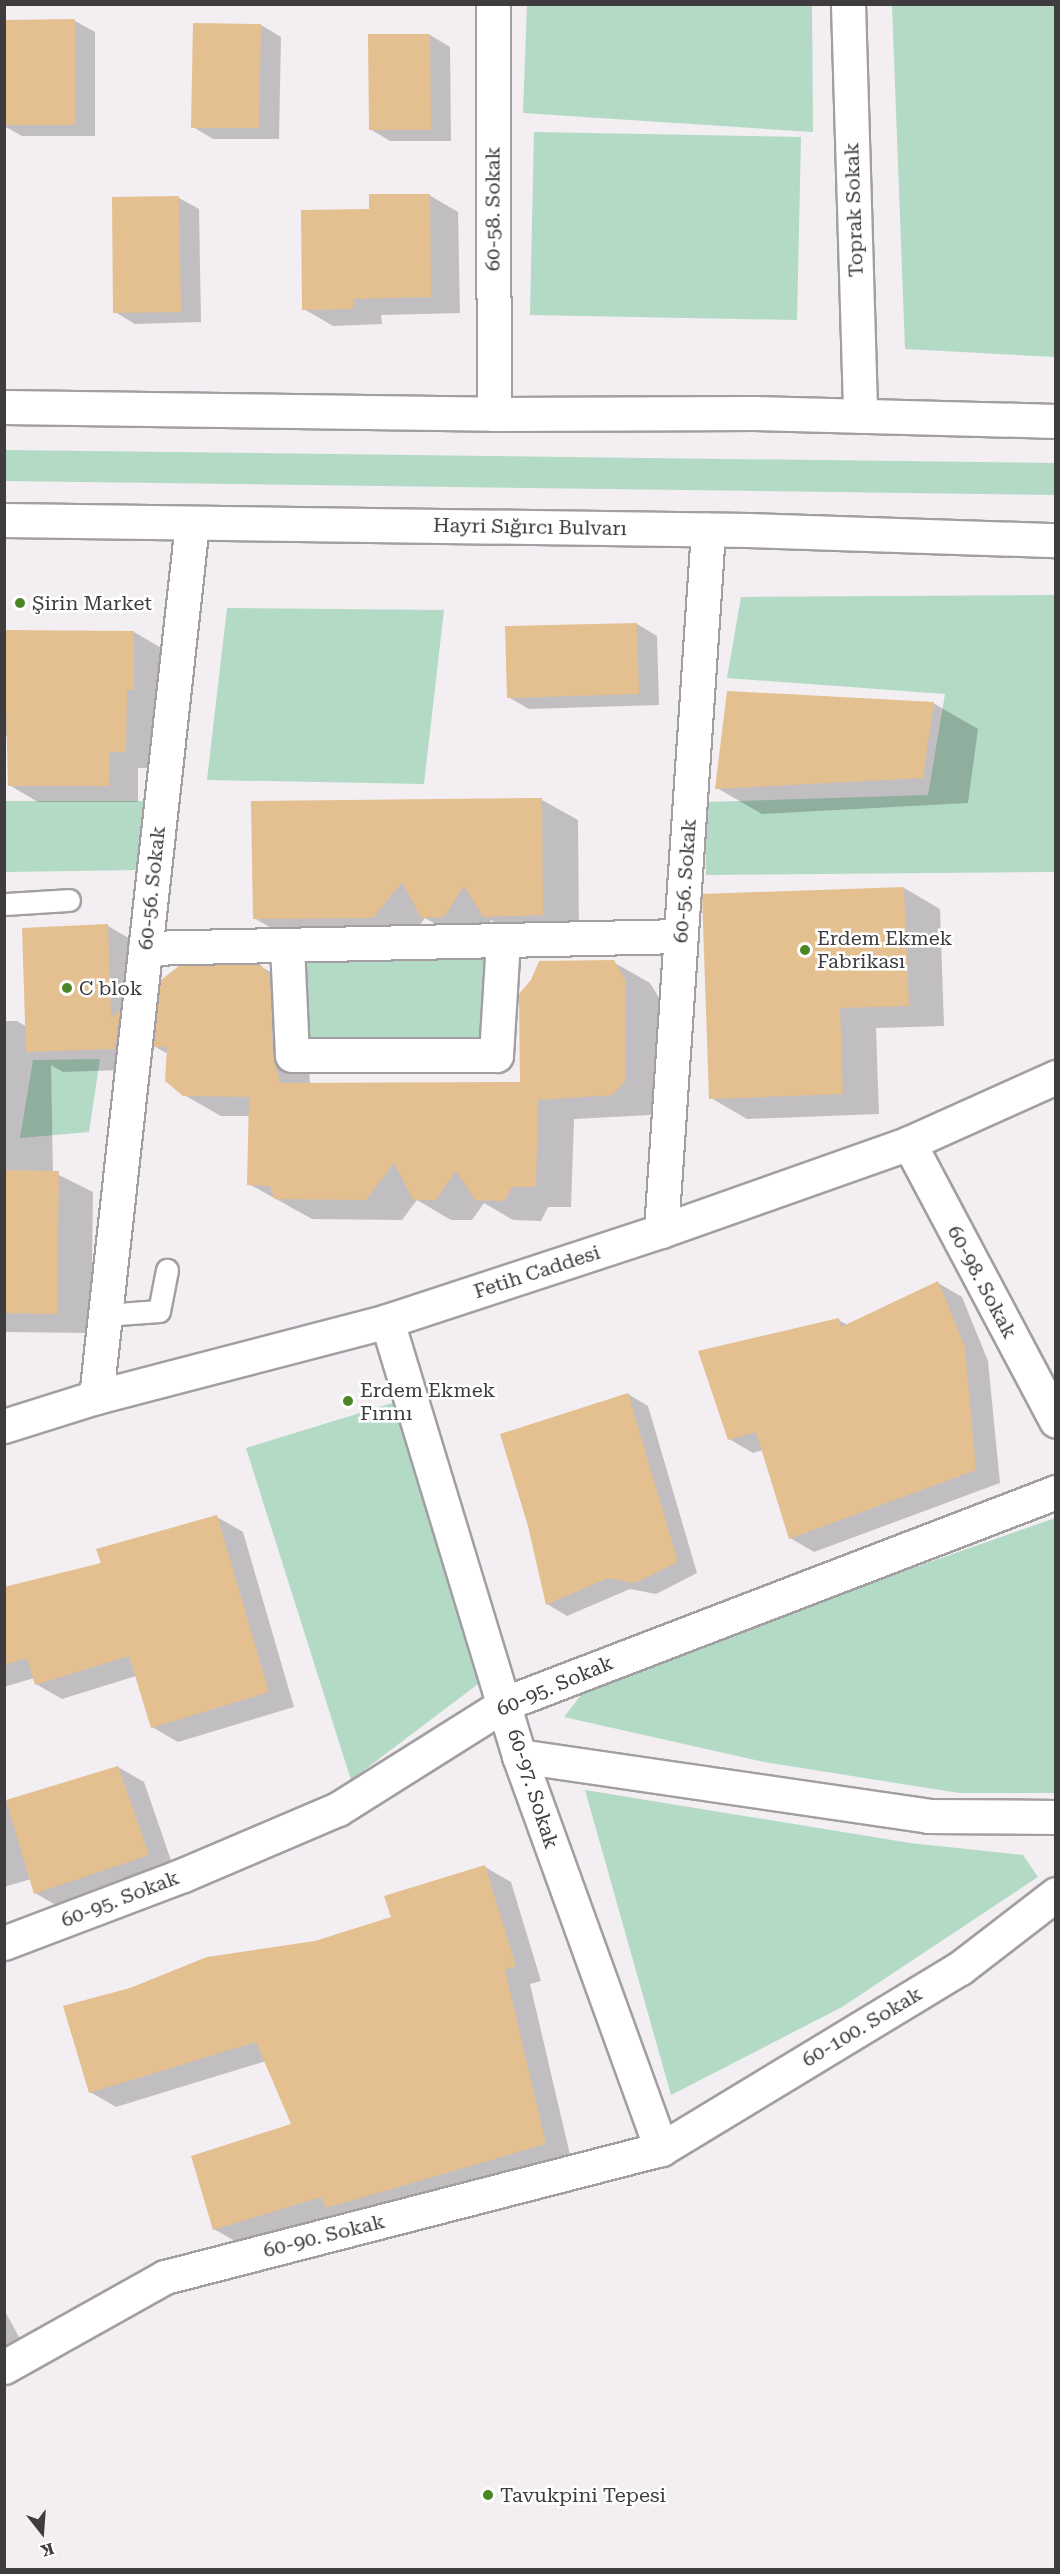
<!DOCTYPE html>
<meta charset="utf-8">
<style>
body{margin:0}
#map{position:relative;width:1060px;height:2574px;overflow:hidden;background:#f2eef2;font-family:"Roboto Serif",serif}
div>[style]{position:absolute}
.green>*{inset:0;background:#b3dac5}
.shadow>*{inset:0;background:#0003}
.building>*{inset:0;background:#e4bf90}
.roads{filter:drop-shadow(2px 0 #a29ea2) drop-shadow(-2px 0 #a29ea2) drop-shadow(0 2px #a29ea2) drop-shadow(0 -2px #a29ea2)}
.service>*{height:21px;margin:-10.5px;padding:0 10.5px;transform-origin:10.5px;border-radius:10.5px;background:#fff}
.minor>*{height:33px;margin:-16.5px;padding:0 16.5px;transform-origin:16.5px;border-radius:16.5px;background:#fff}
.tertiary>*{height:33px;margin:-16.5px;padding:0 16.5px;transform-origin:16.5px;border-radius:16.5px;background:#fff}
.dots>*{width:16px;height:16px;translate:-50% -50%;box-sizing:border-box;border:3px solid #fff;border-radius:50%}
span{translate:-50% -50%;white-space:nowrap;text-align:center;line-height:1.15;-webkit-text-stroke:5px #fff;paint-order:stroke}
.street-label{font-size:20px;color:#3e3c3e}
.poi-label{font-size:20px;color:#3e3c3e}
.left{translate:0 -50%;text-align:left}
.frame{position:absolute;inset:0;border:6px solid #3e3c3e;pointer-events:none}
.north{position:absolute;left:12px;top:2502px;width:60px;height:60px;-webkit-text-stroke:4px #fff;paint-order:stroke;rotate:163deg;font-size:16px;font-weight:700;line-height:24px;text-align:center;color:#3e3c3e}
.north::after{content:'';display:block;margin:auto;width:21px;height:27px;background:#3e3c3e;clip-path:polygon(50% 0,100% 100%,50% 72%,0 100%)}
</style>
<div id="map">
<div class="green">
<div style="clip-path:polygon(527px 5px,812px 5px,813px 132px,523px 113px)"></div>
<div style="clip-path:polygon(892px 5px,1055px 5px,1055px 357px,905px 349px)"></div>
<div style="clip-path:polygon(534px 132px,801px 137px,797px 320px,530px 315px)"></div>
<div style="clip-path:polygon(5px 450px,1055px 463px,1056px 495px,5px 481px)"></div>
<div style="clip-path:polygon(1055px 595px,1055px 872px,706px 875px,705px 802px,928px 795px,945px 694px,727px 678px,741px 597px)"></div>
<div style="clip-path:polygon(227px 608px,444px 610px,424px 784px,207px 780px)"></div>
<div style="clip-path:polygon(4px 801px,143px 801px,138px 870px,5px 872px)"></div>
<div style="clip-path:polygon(495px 950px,485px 1047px,308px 1044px,298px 955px)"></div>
<div style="clip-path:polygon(100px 1059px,89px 1132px,20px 1138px,33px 1060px)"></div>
<div style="clip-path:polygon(399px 1401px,482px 1681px,351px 1780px,246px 1448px)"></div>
<div style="clip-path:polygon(1055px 1518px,1055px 1793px,959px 1793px,764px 1762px,564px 1717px,592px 1681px)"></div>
<div style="clip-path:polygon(585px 1790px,910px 1843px,1023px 1855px,1038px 1877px,842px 2007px,671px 2095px)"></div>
</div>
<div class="shadow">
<div style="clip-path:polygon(4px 21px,75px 21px,95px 32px,95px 136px,22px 136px,4px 126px)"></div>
<div style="clip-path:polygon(261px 25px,281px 37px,279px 139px,213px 139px,193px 127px)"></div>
<div style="clip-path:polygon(430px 35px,450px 47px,451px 141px,390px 141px,370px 129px,369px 36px)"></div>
<div style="clip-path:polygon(429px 195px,458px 212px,460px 313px,381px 315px,382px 324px,333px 326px,304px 309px,371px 210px)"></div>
<div style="clip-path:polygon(179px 198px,199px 209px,201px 322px,135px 324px,115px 312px)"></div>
<div style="clip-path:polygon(637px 624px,657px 636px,659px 705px,529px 709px,508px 697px)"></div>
<div style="clip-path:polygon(4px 631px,134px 632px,163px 649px,163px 706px,155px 706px,154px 768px,138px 768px,138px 802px,38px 802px,9px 785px,10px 738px,4px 735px)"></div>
<div style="clip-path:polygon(933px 703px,978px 729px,968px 803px,762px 814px,717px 788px)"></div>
<div style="clip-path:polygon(542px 800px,578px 820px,579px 935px,521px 937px,491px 920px,480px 937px,458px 937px,425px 918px,410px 938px,290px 939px,254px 918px,253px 802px)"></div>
<div style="clip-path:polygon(904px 888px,940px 909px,944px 1026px,876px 1028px,879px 1114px,747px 1119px,711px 1098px)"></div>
<div style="clip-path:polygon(108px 926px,144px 947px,146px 1028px,156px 1034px,260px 966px,296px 987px,304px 993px,310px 1084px,522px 1083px,613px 962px,650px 983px,661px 1001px,661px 1101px,650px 1115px,574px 1119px,571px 1207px,548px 1207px,541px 1221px,513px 1220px,484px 1203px,472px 1220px,451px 1220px,417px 1200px,402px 1220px,312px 1219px,249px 1184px,250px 1116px,221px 1116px,184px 1095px,168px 1054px,154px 1046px,151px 1069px,63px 1072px,51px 1065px,53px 1172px,93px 1192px,91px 1333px,4px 1332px,4px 1021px,17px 1021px,27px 1027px)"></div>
<div style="clip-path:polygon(938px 1283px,962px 1297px,988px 1361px,1000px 1483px,814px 1552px,790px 1538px,763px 1450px,753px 1453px,729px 1439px,838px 1320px,848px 1325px)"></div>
<div style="clip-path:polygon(628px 1394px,648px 1406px,697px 1573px,656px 1594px,630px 1589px,567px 1616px,547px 1604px)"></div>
<div style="clip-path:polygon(217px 1517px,243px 1532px,294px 1707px,178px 1742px,152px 1727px,136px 1676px,62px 1699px,36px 1684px,34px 1678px,4px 1687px,4px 1601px)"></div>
<div style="clip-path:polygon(118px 1767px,144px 1782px,174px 1869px,61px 1908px,35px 1893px,31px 1879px,4px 1887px,4px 1802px)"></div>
<div style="clip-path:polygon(485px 1867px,511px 1882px,541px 1981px,530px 1984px,571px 2159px,353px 2222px,339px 2214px,240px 2244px,214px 2229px,294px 2125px,266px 2061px,116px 2107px,90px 2092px,315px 1942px,393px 1918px)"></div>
<div style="clip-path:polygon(4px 2310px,27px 2351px,4px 2365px)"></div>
</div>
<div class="building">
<div style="clip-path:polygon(75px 19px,75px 125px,4px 125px,4px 20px)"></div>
<div style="clip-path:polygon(193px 23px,261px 24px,259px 128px,191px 128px)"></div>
<div style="clip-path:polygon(368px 34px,430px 34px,431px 130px,369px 130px)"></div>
<div style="clip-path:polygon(369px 194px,430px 194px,431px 297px,353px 299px,353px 309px,302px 310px,301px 210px,369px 209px)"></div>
<div style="clip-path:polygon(179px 196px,181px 312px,113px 313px,112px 197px)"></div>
<div style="clip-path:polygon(637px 623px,639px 694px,507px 698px,505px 626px)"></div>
<div style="clip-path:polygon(4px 630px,134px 631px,134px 690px,127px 690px,126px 752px,110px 752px,109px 786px,8px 786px)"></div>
<div style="clip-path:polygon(727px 691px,934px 702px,923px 778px,715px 789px)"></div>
<div style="clip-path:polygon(542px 798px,543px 915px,483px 917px,464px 886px,444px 917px,421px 918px,402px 882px,373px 918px,253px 919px,251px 801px)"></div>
<div style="clip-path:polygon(904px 887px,909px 1006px,840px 1008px,843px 1094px,709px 1099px,702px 894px)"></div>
<div style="clip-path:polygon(108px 924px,111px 1017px,120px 1011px,115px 1049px,26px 1052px,22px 928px)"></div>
<div style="clip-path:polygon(614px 960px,625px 979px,626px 1080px,613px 1095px,538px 1100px,536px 1187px,512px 1187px,504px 1201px,475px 1200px,456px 1171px,436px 1200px,413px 1200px,394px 1163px,366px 1200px,274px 1199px,270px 1186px,247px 1185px,249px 1097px,183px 1096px,165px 1081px,167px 1047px,153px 1047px,161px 980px,179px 966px,260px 964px,270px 976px,273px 1056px,280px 1083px,520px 1082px,519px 994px,531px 980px,539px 961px)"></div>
<div style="clip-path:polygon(4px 1170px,59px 1171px,57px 1314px,4px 1313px)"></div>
<div style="clip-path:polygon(938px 1281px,965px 1347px,976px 1470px,789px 1539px,756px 1432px,728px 1440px,698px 1351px,839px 1318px,841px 1327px)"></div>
<div style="clip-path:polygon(628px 1393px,678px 1562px,635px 1583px,608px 1578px,546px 1605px,528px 1526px,500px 1434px)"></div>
<div style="clip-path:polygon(217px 1515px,269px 1692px,151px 1728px,129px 1656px,35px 1685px,27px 1658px,4px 1665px,4px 1587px,101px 1563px,96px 1549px)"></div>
<div style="clip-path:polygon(118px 1766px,149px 1855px,34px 1894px,6px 1800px)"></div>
<div style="clip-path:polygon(485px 1865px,516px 1966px,505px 1970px,546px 2144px,326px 2208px,321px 2197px,213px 2230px,191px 2156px,291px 2124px,256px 2042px,89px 2093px,63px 2006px,130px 1988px,207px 1957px,315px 1941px,391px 1917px,384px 1896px)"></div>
</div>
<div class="roads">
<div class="service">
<div style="left:4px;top:904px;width:65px;rotate:-3.5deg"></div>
<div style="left:105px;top:1315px;width:54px;rotate:-4.2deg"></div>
<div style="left:159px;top:1311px;width:42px;rotate:-79deg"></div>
</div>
<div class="minor">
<div style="left:493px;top:4px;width:410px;rotate:89.9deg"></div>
<div style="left:848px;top:4px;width:412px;rotate:88.3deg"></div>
<div style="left:287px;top:945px;width:110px;rotate:87.4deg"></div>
<div style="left:292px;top:1055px;width:204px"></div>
<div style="left:496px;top:1055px;width:115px;rotate:-86.5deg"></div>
<div style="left:145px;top:948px;width:536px;rotate:-1.28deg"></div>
<div style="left:909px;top:1143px;width:314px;rotate:62.1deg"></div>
<div style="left:661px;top:1231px;width:703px;rotate:-86.16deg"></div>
<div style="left:387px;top:1321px;width:455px;rotate:73.1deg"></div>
<div style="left:519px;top:1756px;width:418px;rotate:70.1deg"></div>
<div style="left:96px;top:1397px;width:879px;rotate:-83.73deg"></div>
<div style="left:4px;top:1426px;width:96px;rotate:-17.5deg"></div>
<div style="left:96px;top:1397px;width:301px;rotate:-14.6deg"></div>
<div style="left:387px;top:1321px;width:288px;rotate:-18.2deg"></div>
<div style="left:661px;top:1231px;width:263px;rotate:-19.5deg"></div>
<div style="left:909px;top:1143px;width:161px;rotate:-24.2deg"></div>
<div style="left:519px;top:1756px;width:413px;rotate:8.3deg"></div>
<div style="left:928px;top:1816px;width:128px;rotate:0.4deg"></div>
<div style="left:4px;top:1943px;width:191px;rotate:-20.8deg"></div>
<div style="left:183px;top:1875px;width:168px;rotate:-23.1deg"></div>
<div style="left:338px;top:1809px;width:199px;rotate:-32.2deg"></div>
<div style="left:506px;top:1703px;width:589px;rotate:-20.99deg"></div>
<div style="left:4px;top:2367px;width:184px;rotate:-29.2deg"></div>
<div style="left:165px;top:2277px;width:512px;rotate:-14.47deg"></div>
<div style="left:661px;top:2149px;width:350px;rotate:-31.2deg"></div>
<div style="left:960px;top:1968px;width:121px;rotate:-37.6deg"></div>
</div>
<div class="tertiary">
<div style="left:4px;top:407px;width:490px;rotate:0.8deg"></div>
<div style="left:494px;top:414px;width:260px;rotate:-0.2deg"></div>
<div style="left:754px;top:413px;width:302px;rotate:1.5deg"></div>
<div style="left:4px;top:520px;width:744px;rotate:0.77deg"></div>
<div style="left:748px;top:530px;width:308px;rotate:1.9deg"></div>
</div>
</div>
<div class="dots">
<div style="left:20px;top:603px;background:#498726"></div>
<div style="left:805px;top:950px;background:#498726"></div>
<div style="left:67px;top:988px;background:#498726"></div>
<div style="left:348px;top:1401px;background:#498726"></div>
<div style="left:488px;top:2495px;background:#498726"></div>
</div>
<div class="street-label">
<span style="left:493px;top:209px;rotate:-90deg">60-58. Sokak</span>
<span style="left:854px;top:210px;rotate:-92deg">Toprak Sokak</span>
<span style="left:530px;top:527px;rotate:1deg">Hayri Sığırcı Bulvarı</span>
<span style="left:685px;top:881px;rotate:-86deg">60-56. Sokak</span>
<span style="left:152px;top:888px;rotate:-84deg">60-56. Sokak</span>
<span style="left:537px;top:1272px;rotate:-18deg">Fetih Caddesi</span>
<span style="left:982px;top:1282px;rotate:62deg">60-98. Sokak</span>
<span style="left:555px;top:1686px;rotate:-23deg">60-95. Sokak</span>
<span style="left:533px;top:1789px;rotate:72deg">60-97. Sokak</span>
<span style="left:120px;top:1899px;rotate:-21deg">60-95. Sokak</span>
<span style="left:862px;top:2027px;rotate:-31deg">60-100. Sokak</span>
<span style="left:324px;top:2236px;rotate:-14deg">60-90. Sokak</span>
</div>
<div class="poi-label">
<span class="left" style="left:32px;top:603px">Şirin Market</span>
<span class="left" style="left:817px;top:950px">Erdem Ekmek<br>Fabrikası</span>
<span class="left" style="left:79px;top:988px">C blok</span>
<span class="left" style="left:360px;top:1402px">Erdem Ekmek<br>Fırını</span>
<span class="left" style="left:500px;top:2495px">Tavukpini Tepesi</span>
</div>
<div class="frame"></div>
<div class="north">K</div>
</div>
